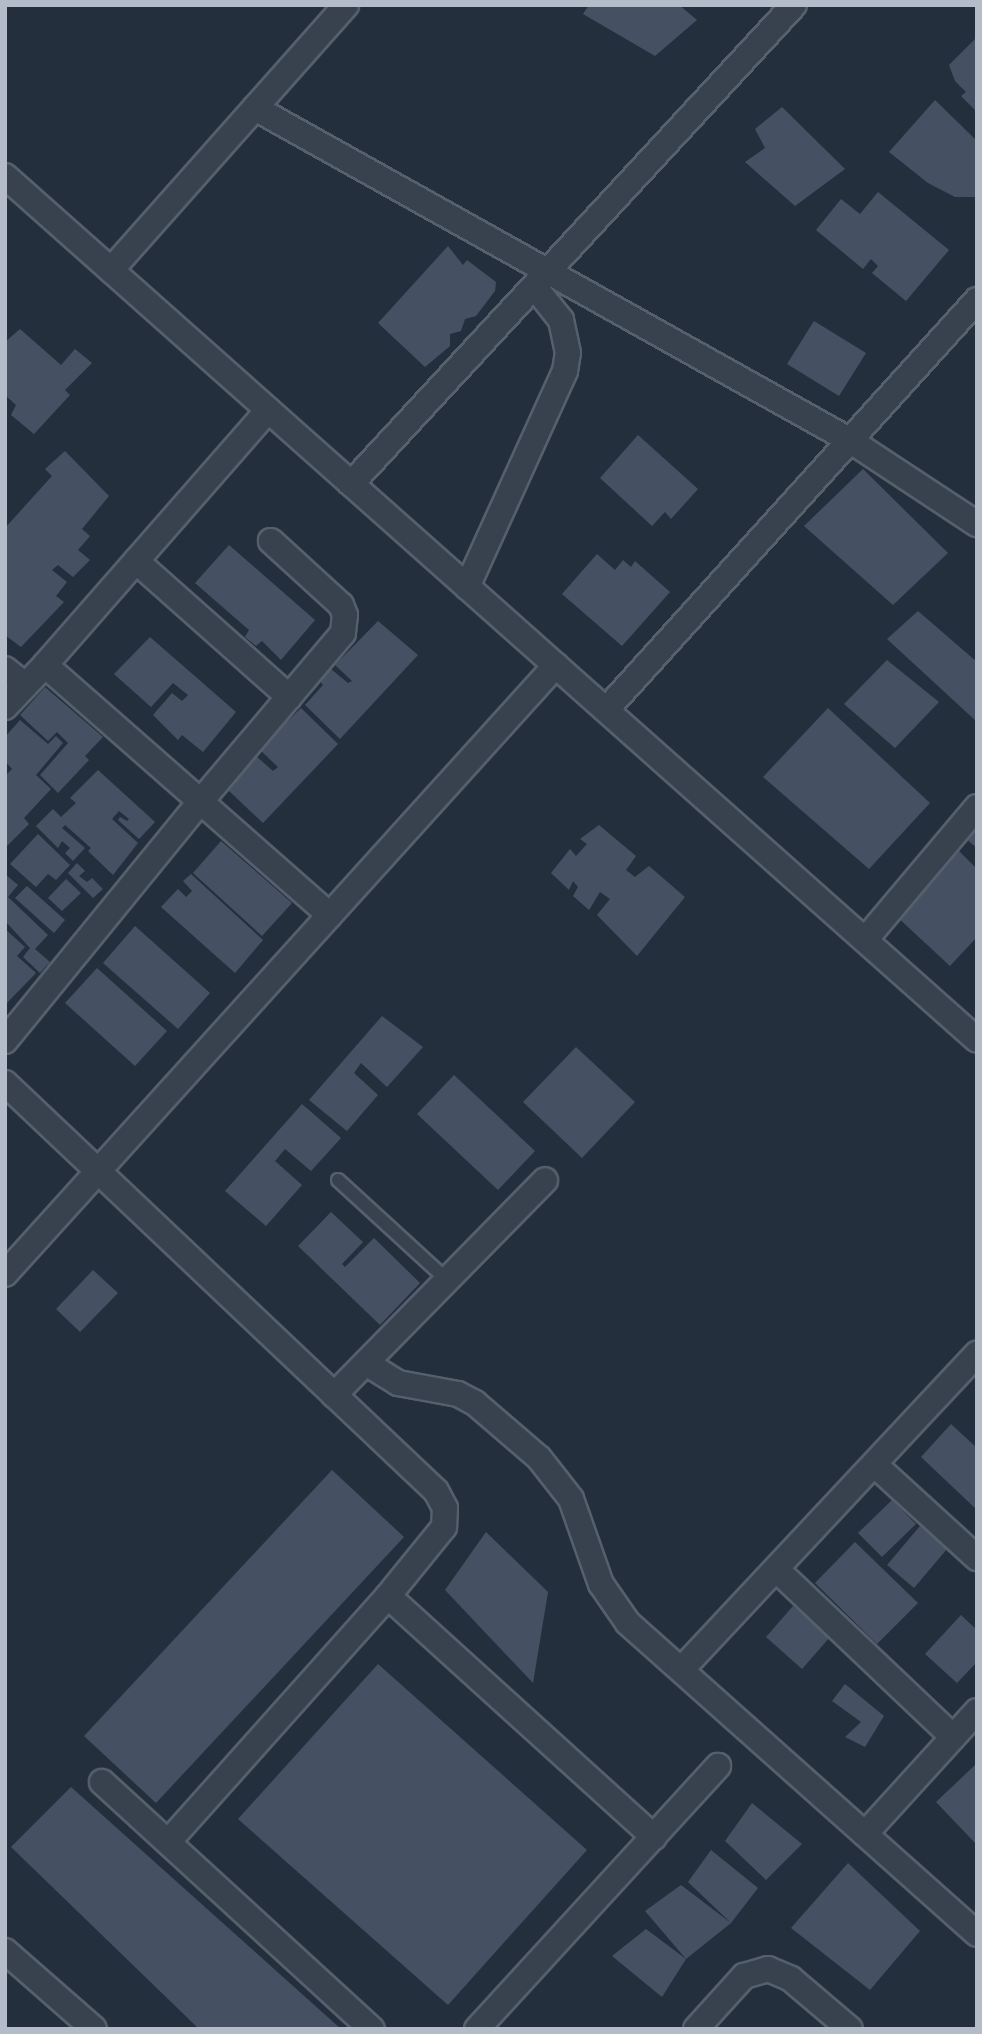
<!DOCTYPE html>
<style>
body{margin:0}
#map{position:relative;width:982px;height:2034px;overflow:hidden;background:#242f3e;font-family:Poppins,sans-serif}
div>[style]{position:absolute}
.building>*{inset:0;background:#455162}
.roads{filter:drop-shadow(2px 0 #565f6c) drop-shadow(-2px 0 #565f6c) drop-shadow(0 2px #565f6c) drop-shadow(0 -2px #565f6c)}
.service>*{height:12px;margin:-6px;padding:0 6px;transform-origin:6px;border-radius:6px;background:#38414e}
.minor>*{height:24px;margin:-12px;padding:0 12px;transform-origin:12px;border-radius:12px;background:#38414e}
span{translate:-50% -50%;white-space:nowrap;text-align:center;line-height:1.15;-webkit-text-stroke:5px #1d2633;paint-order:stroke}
.frame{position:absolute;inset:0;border:7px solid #b4bcc9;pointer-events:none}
</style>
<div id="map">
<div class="building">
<div style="clip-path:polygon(589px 5px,679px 5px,697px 20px,655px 56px,583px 14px)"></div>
<div style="clip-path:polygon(977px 37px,977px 112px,961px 96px,966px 92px,955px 81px,949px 65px)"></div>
<div style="clip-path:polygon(935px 100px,977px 141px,977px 197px,955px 197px,928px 183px,889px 152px)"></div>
<div style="clip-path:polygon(782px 107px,845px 169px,795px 206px,745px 162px,765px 148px,755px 129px)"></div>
<div style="clip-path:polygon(878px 192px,949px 250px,906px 301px,872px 273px,878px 266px,871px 259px,863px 269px,816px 230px,841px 199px,860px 214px)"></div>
<div style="clip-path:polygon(448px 246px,463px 265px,467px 260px,496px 282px,495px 291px,476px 316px,465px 319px,461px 331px,450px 334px,450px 346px,425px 367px,378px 323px)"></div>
<div style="clip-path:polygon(814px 321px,866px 353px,839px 396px,787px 364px)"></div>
<div style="clip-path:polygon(20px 329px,61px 365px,75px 349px,92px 363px,65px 390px,70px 395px,34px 434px,11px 415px,16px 405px,5px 395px,5px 342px)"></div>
<div style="clip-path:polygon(638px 435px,698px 489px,671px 519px,665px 512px,652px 526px,600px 478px)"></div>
<div style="clip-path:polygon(65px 451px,109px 496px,82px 529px,90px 536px,78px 550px,90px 560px,73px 577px,58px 565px,52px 570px,67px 582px,56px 596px,64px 602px,21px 647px,5px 635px,5px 528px,52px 476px,45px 469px)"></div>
<div style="clip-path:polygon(863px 469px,948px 553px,893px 605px,804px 526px)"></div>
<div style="clip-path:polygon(229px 545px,315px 620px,281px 660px,262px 641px,256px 646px,245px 637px,249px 630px,195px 583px)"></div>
<div style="clip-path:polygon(597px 554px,615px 570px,623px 560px,631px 567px,635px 561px,670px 592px,622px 646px,562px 594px)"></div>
<div style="clip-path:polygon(918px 611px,977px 662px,977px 722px,887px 639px)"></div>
<div style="clip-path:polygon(378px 621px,418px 655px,340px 739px,305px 705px,323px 685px,319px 680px,331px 669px,348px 683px,352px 681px,335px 665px)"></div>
<div style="clip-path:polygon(150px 637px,236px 712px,203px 752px,182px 735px,178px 740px,153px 715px,172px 693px,182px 701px,188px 695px,173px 683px,151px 707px,114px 674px)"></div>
<div style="clip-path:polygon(887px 660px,939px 702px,895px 748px,844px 704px)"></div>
<div style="clip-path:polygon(45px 687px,103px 737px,85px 756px,89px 760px,58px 793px,40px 775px,68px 743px,57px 732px,48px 741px,20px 715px)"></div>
<div style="clip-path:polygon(301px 708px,338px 744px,263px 823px,227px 789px,256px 756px,273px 771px,278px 767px,259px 749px)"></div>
<div style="clip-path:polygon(828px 708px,930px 803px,869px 869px,763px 777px)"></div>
<div style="clip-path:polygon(20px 720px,48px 744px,56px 736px,63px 743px,36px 775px,51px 789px,24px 818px,29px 824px,5px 848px,5px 776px,12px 769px,5px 761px,5px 737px)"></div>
<div style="clip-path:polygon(98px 770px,155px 822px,139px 839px,118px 820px,120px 817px,127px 821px,129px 819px,119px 811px,112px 819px,138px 843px,113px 875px,88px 851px,91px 848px,65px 825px,62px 828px,85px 848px,73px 861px,65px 853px,70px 848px,62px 841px,58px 848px,36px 826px,53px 809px,61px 817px,76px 803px,70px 798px)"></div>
<div style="clip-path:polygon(977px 816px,977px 848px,959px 833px)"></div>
<div style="clip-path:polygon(599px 825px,636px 856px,626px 870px,635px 877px,649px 866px,685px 897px,637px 956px,597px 915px,610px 899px,600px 892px,589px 910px,573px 896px,578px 887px,573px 881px,569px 890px,551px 873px,570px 849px,576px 856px,587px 844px,580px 839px)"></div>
<div style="clip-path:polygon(38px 834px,70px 865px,56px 880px,48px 874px,36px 887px,10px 864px)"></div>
<div style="clip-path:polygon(221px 841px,292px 903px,262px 936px,193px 873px)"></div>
<div style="clip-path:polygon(951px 843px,977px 869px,977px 937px,950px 966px,894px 914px)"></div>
<div style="clip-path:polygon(77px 863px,85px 871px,79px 876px,87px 882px,92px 878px,103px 889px,93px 898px,68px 873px)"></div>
<div style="clip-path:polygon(5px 874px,18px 885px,8px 897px,48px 935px,35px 949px,50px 962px,40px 973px,23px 957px,30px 948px,5px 921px)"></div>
<div style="clip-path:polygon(191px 874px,263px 940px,235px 973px,161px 907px,178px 889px,186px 897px,192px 891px,183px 881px)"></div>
<div style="clip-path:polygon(66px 879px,81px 893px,62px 911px,48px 898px)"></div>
<div style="clip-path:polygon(27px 886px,65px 920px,54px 933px,15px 898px)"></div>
<div style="clip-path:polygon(135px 926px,210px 993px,178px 1029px,103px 963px)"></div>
<div style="clip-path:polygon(5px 929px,25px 947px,17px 956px,36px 973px,5px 1005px)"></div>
<div style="clip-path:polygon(97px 968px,167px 1031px,135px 1066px,65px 1003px)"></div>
<div style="clip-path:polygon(382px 1016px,423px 1047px,387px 1087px,361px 1063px,354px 1073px,378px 1095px,347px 1131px,309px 1100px)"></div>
<div style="clip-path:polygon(576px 1047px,635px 1102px,582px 1158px,523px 1102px)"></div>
<div style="clip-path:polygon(454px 1075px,535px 1151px,498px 1190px,417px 1114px)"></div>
<div style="clip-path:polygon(302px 1104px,341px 1138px,311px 1171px,285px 1149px,275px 1161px,302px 1185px,266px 1226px,225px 1191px)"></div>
<div style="clip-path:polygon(331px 1212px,363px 1242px,342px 1264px,345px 1267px,374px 1238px,420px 1283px,380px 1325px,298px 1246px)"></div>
<div style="clip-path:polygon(93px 1270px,118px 1293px,80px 1332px,56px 1309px)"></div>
<div style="clip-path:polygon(951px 1424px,977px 1448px,977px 1510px,921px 1457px)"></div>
<div style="clip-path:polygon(332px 1470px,404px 1537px,156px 1803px,84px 1736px)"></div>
<div style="clip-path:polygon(892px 1500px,916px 1524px,882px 1557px,858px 1533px)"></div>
<div style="clip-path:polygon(920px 1526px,947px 1549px,914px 1588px,887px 1565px)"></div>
<div style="clip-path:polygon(486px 1532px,548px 1592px,533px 1683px,445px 1590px)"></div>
<div style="clip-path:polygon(855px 1542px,918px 1603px,877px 1644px,815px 1583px)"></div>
<div style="clip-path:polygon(793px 1606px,830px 1637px,802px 1669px,766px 1637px)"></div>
<div style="clip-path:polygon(961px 1615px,977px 1630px,977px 1662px,957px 1683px,925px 1654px)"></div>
<div style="clip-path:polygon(378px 1664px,587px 1850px,448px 2005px,238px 1819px)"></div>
<div style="clip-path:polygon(845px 1684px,884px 1716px,865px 1747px,845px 1737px,861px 1722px,832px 1701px)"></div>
<div style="clip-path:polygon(975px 1765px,977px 1767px,975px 1843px,936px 1802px)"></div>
<div style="clip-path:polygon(71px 1787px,341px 2029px,199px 2029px,11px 1847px)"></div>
<div style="clip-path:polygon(752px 1803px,802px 1844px,766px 1880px,725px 1841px)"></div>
<div style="clip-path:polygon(711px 1850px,758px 1888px,731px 1923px,686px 1959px,645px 1911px,681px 1885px,731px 1923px,688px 1882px)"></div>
<div style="clip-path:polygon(848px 1863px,920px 1931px,870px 1990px,791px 1928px)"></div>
<div style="clip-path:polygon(646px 1929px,686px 1959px,662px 1997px,612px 1956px)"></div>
</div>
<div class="roads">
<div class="service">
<div style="left:338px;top:1180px;width:148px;rotate:42.5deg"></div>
</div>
<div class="minor">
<div style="left:255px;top:108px;width:683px;rotate:29.19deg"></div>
<div style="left:851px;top:441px;width:151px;rotate:33.4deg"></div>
<div style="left:5px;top:176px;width:1300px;rotate:41.63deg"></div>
<div style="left:111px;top:270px;width:354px;rotate:-48.4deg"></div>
<div style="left:351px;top:484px;width:652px;rotate:-47.24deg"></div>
<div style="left:136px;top:561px;width:205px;rotate:41.6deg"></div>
<div style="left:467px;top:587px;width:237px;rotate:-65.6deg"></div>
<div style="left:565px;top:371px;width:18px;rotate:-81deg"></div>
<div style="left:568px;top:353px;width:34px;rotate:-102deg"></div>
<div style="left:561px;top:320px;width:43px;rotate:-128.5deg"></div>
<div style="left:45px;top:665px;width:379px;rotate:41.3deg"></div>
<div style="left:5px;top:669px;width:26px;rotate:39deg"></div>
<div style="left:5px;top:707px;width:58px;rotate:-46.4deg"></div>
<div style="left:45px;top:665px;width:339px;rotate:-48.8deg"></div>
<div style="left:606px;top:710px;width:553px;rotate:-47.86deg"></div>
<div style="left:865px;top:940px;width:174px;rotate:-49.9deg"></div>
<div style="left:5px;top:1041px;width:310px;rotate:-50.8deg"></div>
<div style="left:201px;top:801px;width:220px;rotate:-49.8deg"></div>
<div style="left:343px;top:633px;width:18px;rotate:-84deg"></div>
<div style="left:345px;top:615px;width:11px;rotate:-112deg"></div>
<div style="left:341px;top:605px;width:95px;rotate:-137.6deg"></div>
<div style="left:5px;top:1083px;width:593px;rotate:43.43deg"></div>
<div style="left:436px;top:1491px;width:19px;rotate:62deg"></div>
<div style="left:445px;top:1508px;width:19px;rotate:93deg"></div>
<div style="left:444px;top:1527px;width:89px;rotate:129.1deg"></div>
<div style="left:388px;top:1596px;width:330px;rotate:131.8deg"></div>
<div style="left:5px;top:1274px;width:821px;rotate:-47.86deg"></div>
<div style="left:366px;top:1363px;width:38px;rotate:32deg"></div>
<div style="left:398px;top:1383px;width:61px;rotate:10.4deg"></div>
<div style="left:458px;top:1394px;width:19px;rotate:28deg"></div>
<div style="left:475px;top:1403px;width:84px;rotate:40.7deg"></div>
<div style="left:539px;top:1458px;width:52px;rotate:52deg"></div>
<div style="left:571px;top:1499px;width:90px;rotate:70.6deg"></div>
<div style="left:601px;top:1584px;width:47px;rotate:55.3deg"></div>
<div style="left:628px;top:1623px;width:467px;rotate:41.7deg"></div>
<div style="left:334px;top:1395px;width:301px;rotate:-45.5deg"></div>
<div style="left:875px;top:1465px;width:138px;rotate:42.4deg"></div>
<div style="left:776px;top:1569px;width:244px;rotate:43.5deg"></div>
<div style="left:388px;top:1596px;width:359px;rotate:42.2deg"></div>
<div style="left:682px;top:1669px;width:432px;rotate:-46.9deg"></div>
<div style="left:102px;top:1782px;width:366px;rotate:42.5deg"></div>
<div style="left:865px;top:1834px;width:166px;rotate:-47.7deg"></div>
<div style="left:5px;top:1951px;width:118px;rotate:41.2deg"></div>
<div style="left:477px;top:2029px;width:357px;rotate:-47.5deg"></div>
<div style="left:696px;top:2029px;width:72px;rotate:-47.8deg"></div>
<div style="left:744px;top:1976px;width:25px;rotate:-16deg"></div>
<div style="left:768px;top:1969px;width:25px;rotate:23deg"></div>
<div style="left:791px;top:1979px;width:77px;rotate:40.3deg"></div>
</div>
</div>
<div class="frame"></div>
</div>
